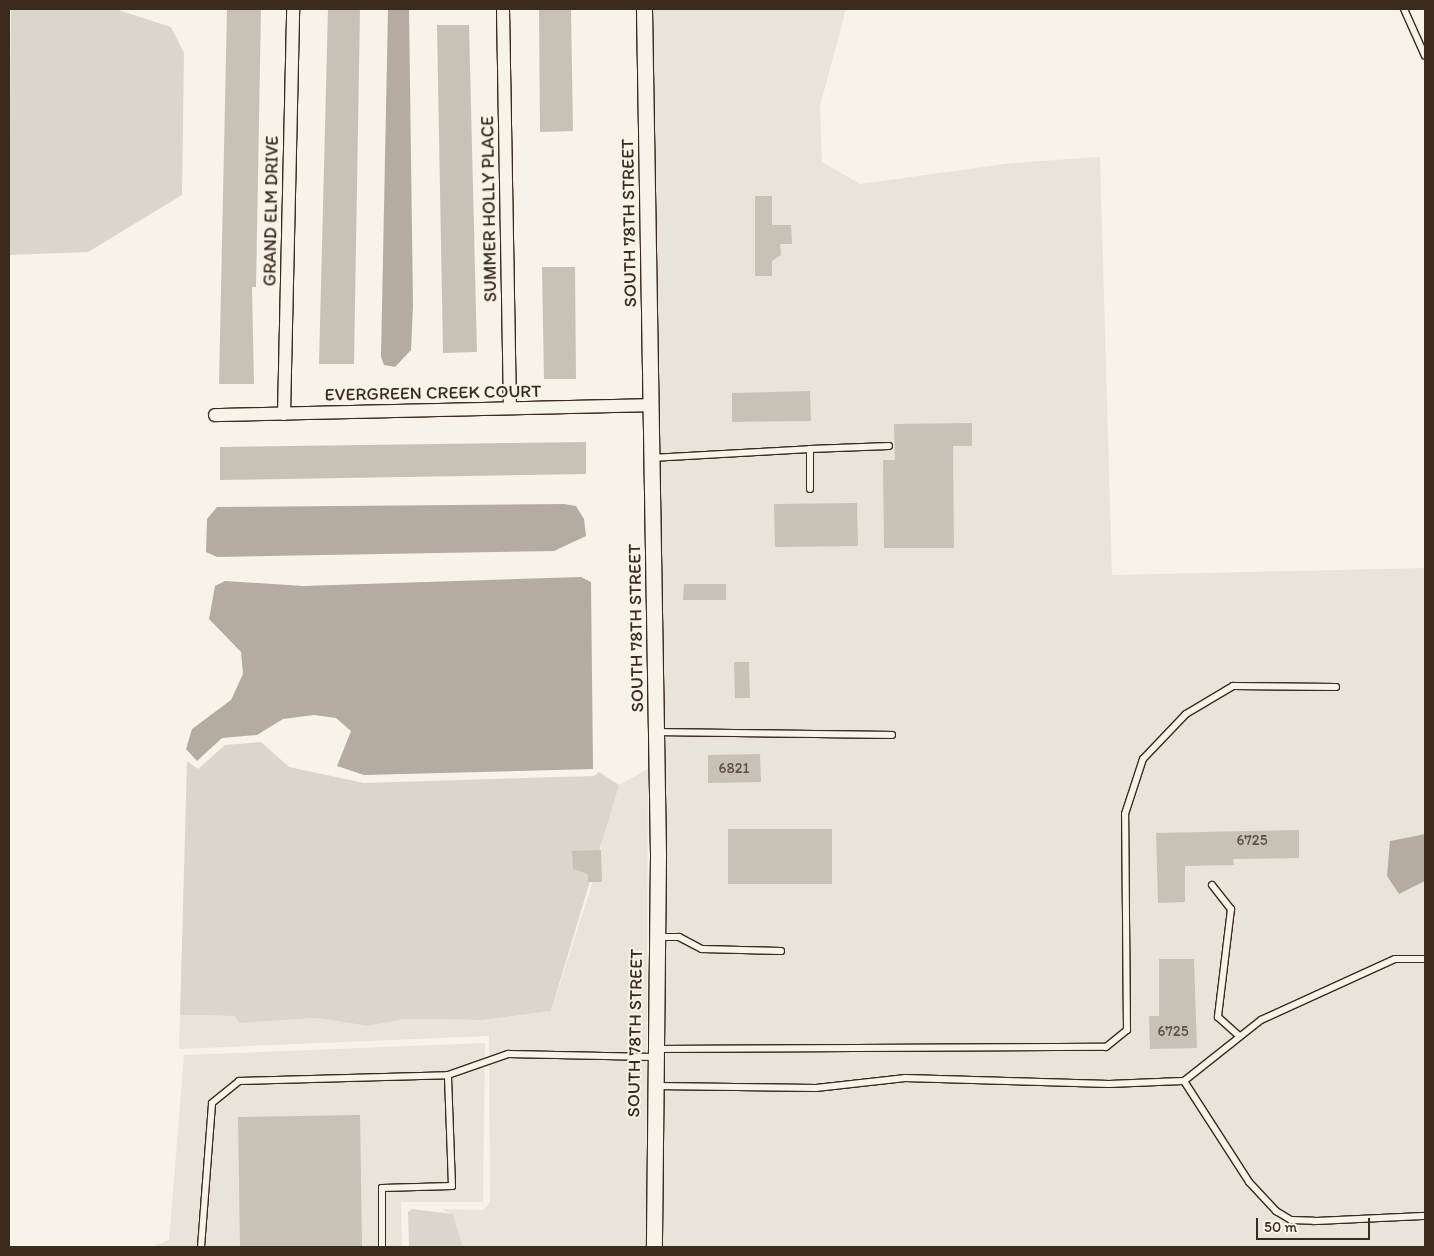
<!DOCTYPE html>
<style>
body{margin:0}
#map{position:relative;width:1434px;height:1256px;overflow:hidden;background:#f7f3e8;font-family:Itim,sans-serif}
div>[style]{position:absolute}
.built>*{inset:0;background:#e9e4d9}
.green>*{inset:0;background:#dbd6cb}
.water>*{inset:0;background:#b4aca0}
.building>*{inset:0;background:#c8c1b6}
.roads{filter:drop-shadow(1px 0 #3b2a1e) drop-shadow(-1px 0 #3b2a1e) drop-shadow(0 1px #3b2a1e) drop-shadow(0 -1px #3b2a1e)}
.service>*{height:6px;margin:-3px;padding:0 3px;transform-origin:3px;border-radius:3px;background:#f7f3e8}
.minor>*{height:12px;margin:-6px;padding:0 6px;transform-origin:6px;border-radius:6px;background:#f7f3e8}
.tertiary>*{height:15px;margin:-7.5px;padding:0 7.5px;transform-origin:7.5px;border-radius:7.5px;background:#f7f3e8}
span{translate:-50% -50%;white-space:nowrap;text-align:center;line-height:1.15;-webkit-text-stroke:4px #f7f3e8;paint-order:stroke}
.number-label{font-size:15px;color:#5e5044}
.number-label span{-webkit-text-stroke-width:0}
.street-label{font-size:18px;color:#3b2a1e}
.frame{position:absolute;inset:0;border:10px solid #3b2a1e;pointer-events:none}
.scale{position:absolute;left:1256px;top:1218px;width:114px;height:22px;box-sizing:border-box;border:2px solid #3b2a1e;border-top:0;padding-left:6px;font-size:15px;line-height:18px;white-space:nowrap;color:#3b2a1e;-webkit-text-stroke:4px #f7f3e8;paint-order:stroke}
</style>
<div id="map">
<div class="built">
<div style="clip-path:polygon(652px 9px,846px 9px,820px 106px,822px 162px,860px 184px,1012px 163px,1100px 157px,1112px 575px,1425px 568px,1425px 834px,1390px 841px,1399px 894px,1425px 881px,1425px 1247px,662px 1247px,666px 856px)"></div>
<div style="clip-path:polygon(648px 769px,646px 1247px,463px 1247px,453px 1214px,440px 1209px,483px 1210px,490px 1202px,489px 1036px,179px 1049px,180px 1015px,235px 1016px,239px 1023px,317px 1018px,368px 1026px,405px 1019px,483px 1020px,551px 1011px,595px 875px,610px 805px,619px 785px)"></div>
<div style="clip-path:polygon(485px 1043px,483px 1202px,401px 1202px,402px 1247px,152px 1247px,169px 1240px,184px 1055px)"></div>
</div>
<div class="green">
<div style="clip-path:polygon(11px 9px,115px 9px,171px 27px,184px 53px,182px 195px,88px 252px,9px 255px)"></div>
<div style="clip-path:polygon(261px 742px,289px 767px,364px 783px,594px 776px,599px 772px,619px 785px,551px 1011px,483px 1020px,405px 1019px,368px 1026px,317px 1018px,239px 1023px,235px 1016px,180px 1015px,187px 761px,198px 769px,225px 745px)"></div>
<div style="clip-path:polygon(412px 1209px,453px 1214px,463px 1247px,409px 1247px,408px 1212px)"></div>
</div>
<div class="water">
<div style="clip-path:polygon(388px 9px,409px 9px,413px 306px,411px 350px,395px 367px,384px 365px,381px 357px)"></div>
<div style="clip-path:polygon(564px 504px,576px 506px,584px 519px,586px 536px,554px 551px,217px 557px,206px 552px,207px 519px,217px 507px)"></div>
<div style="clip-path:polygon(581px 577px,591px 582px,593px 769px,364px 775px,337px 766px,351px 731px,336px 718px,314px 715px,283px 719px,257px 735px,222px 738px,197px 761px,186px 749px,192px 729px,231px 700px,243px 674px,241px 652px,209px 619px,215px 586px,225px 581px,303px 586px)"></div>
<div style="clip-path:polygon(1425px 834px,1425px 881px,1399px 894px,1387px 876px,1390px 841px)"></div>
</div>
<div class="building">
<div style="clip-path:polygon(227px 9px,261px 9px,256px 287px,252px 287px,254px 384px,219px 384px)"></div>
<div style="clip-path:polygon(328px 9px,360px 9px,354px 364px,319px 364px)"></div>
<div style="clip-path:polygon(539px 9px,571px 9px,573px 131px,540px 132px)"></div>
<div style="clip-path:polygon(437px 25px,469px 25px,477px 352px,443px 353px)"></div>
<div style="clip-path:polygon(755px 196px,772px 196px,772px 225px,791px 225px,792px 244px,780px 244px,781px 255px,772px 261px,772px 276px,755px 276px)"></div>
<div style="clip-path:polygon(542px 267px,575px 267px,576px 379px,544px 379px)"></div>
<div style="clip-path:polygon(810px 391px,811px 421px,732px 422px,732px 393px)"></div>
<div style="clip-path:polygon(972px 423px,972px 446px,953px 446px,954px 548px,884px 548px,883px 460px,895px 460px,894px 424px)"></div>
<div style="clip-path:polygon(586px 442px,586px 474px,220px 480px,220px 447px)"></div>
<div style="clip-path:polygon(857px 503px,858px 546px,775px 547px,774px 504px)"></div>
<div style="clip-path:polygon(684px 584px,726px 584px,726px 600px,683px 600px)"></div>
<div style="clip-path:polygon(734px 662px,749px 662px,750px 698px,735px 698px)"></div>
<div style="clip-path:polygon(760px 754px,761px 782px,708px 783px,708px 755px)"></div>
<div style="clip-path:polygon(728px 829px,832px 829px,832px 884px,728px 884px)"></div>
<div style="clip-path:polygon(1299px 830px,1299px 858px,1233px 859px,1234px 865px,1185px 866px,1185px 902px,1158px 903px,1156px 833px)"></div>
<div style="clip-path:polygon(601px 850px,602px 882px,588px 882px,588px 874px,573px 869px,572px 851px)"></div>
<div style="clip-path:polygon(1159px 959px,1194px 959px,1197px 1048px,1150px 1049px,1149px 1016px,1159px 1016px)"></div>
<div style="clip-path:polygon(360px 1115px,362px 1247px,240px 1247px,238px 1117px)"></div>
</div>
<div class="roads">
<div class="service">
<div style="left:1404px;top:9px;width:51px;rotate:65.9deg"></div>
<div style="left:810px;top:449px;width:79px;rotate:-2.2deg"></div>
<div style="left:651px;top:458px;width:159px;rotate:-3.2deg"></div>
<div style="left:810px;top:449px;width:40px;rotate:90deg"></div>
<div style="left:656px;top:732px;width:236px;rotate:0.7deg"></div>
<div style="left:1212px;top:885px;width:31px;rotate:52deg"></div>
<div style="left:1231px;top:909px;width:109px;rotate:96.9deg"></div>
<div style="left:1218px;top:1017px;width:27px;rotate:42deg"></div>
<div style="left:658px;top:937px;width:21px"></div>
<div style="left:679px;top:937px;width:26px;rotate:28deg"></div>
<div style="left:702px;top:949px;width:79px;rotate:1.5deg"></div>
<div style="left:655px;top:1049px;width:451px;rotate:-0.3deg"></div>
<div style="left:1106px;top:1047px;width:27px;rotate:-39deg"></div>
<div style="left:1127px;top:1030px;width:216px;rotate:-90.5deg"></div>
<div style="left:1125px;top:814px;width:58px;rotate:-71.9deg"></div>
<div style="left:1143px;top:759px;width:62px;rotate:-46.3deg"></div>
<div style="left:1186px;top:714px;width:55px;rotate:-30.8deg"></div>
<div style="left:1233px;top:686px;width:103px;rotate:0.6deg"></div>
<div style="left:1184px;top:1081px;width:120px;rotate:57.2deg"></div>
<div style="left:1249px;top:1182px;width:40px;rotate:47deg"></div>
<div style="left:1276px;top:1211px;width:17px;rotate:31deg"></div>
<div style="left:1291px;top:1220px;width:23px;rotate:2deg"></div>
<div style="left:1314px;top:1221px;width:111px;rotate:-2.6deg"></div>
<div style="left:656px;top:1086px;width:160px;rotate:0.7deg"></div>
<div style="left:816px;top:1088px;width:90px;rotate:-6.4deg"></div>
<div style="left:905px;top:1078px;width:204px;rotate:1.7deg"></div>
<div style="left:1109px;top:1084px;width:75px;rotate:-2.3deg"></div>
<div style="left:1184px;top:1081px;width:98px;rotate:-38.4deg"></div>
<div style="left:1261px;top:1020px;width:147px;rotate:-24.5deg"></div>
<div style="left:1395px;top:959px;width:30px"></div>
<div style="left:201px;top:1247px;width:144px;rotate:-85.6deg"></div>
<div style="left:212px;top:1103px;width:35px;rotate:-39deg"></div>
<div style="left:239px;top:1081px;width:209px;rotate:-1.6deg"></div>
<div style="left:448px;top:1075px;width:64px;rotate:-19.3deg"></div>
<div style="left:508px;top:1054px;width:145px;rotate:1.2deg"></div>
<div style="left:382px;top:1247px;width:59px;rotate:-90deg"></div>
<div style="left:382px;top:1188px;width:70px;rotate:-1.6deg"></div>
<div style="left:452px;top:1186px;width:111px;rotate:-92.1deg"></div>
</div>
<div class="minor">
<div style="left:503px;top:9px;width:399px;rotate:89deg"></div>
<div style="left:284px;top:414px;width:405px;rotate:-88.7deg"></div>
<div style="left:215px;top:415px;width:436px;rotate:-1.3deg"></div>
</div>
<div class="tertiary">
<div style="left:644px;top:9px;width:847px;rotate:89.05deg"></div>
<div style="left:658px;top:856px;width:391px;rotate:90.6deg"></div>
</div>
</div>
<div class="number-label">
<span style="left:734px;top:769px">6821</span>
<span style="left:1252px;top:841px">6725</span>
<span style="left:1173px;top:1032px">6725</span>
</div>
<div class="street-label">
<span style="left:489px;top:209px;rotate:-91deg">SUMMER HOLLY PLACE</span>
<span style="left:271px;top:211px;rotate:-89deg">GRAND ELM DRIVE</span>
<span style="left:629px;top:223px;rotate:-91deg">SOUTH 78TH STREET</span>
<span style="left:433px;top:393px;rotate:-1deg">EVERGREEN CREEK COURT</span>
<span style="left:636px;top:628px;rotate:-91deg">SOUTH 78TH STREET</span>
<span style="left:635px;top:1033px;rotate:-89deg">SOUTH 78TH STREET</span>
</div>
<div class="frame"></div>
<div class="scale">50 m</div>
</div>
